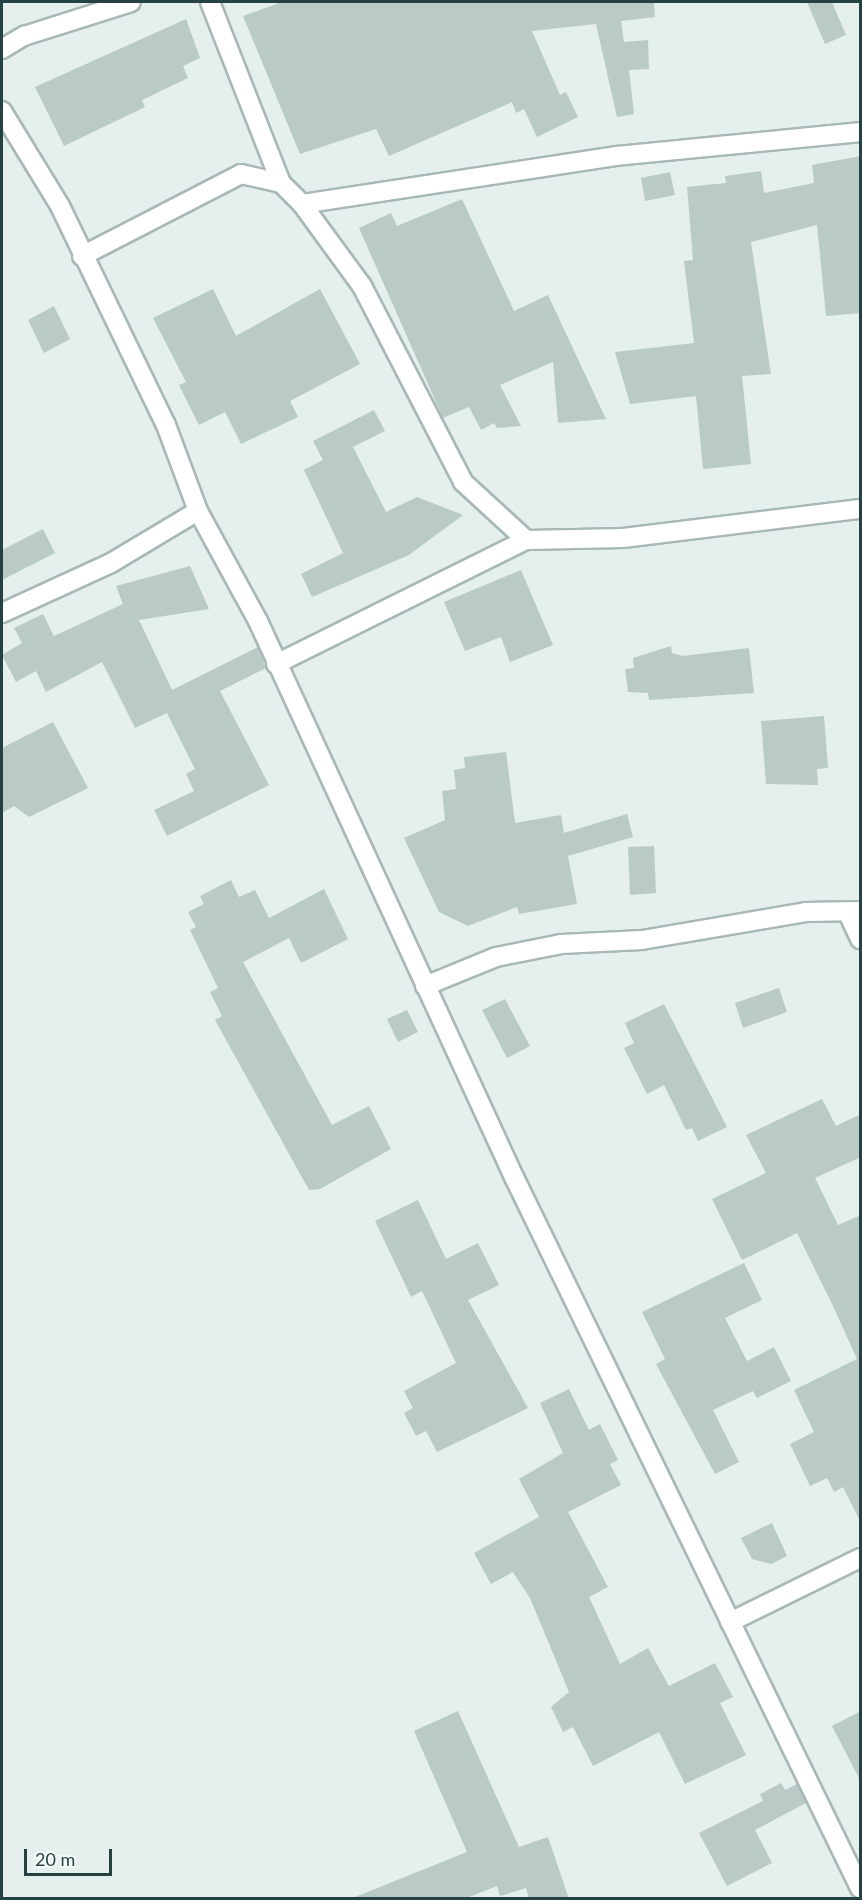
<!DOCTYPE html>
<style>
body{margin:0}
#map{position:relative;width:862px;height:1900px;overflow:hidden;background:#e5efed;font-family:Lato,sans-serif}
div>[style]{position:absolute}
.building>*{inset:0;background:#bacac7}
.roads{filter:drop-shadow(2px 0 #a7b8b6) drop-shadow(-2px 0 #a7b8b6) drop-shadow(0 2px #a7b8b6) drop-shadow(0 -2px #a7b8b6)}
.minor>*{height:18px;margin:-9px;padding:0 9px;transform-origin:9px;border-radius:9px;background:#fff}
span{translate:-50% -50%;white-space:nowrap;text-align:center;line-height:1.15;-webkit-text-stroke:4.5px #f6fbfa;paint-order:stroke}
.frame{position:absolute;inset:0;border:3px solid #234241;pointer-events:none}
.scale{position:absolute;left:24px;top:1849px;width:88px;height:27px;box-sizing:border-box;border:3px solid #234241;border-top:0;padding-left:8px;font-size:18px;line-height:21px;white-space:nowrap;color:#234241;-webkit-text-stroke:4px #f6fbfa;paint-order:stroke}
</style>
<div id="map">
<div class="building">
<div style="clip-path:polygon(282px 2px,654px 2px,655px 17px,621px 21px,624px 42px,648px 40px,649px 69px,629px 70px,634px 114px,617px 117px,596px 24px,532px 31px,560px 95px,566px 92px,578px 117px,537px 137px,524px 109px,516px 113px,512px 102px,389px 156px,376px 129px,300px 154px,243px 16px)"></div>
<div style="clip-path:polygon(807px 2px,832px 2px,846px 35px,825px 44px)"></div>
<div style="clip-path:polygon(186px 19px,200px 58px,183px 66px,188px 78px,142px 100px,145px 107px,64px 146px,35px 87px)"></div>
<div style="clip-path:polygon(861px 156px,861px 313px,826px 316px,817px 225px,751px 242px,771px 374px,742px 376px,751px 464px,703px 469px,696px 396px,630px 404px,615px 352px,694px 343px,684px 261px,693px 260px,687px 187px,726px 183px,725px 176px,761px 171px,764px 193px,814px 183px,812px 165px)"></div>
<div style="clip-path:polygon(670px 172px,675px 195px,645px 201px,641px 178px)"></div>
<div style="clip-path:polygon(462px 199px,514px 311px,548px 295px,606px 419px,558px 423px,553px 362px,500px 385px,521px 426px,497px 428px,494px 423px,481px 430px,469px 407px,443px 418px,359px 228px,391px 213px,397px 226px)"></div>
<div style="clip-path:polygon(213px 289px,236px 336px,320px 289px,360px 364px,290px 401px,298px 417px,241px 444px,225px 412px,199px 425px,179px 385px,186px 382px,153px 318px)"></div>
<div style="clip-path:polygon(54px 306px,70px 339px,44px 353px,28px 320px)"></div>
<div style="clip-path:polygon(374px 410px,385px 431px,353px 447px,386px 512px,417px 497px,463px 515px,409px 555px,312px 597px,301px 574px,343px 553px,304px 470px,323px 460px,313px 441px)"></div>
<div style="clip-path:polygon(43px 529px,55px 553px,2px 580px,2px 550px)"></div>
<div style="clip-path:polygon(190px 566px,209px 609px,139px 620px,172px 690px,258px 647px,266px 668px,220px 691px,269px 785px,167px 836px,154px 810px,194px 791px,186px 774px,195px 769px,167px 713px,135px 728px,102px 662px,46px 692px,36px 671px,16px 682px,2px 655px,22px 643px,14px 628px,43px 614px,54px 636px,123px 604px,116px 586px)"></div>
<div style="clip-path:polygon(521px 570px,553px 645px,510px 662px,501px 637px,465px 651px,444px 602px)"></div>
<div style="clip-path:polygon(671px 646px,672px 653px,682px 656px,749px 648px,754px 693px,649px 700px,648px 693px,628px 692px,625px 669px,634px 668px,633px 658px)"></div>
<div style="clip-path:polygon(824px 716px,828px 768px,817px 769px,818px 785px,766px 784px,761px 721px)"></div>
<div style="clip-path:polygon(53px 722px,88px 788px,29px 817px,14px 806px,2px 813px,2px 748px)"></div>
<div style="clip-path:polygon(506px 752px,515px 823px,561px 815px,564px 833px,627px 814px,633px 837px,568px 856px,577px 904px,519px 914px,517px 907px,468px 926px,439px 912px,404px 838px,445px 820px,442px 791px,456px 789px,454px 770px,465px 768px,464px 757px)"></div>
<div style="clip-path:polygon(654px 846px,656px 893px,630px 895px,628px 847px)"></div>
<div style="clip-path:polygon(231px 880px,239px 897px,255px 890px,269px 918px,324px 889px,348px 939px,301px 963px,289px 938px,243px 962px,332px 1125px,369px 1106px,391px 1149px,320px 1189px,309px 1190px,215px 1020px,222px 1016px,210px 992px,218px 988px,190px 930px,196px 927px,188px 912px,204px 904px,200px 896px)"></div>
<div style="clip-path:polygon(779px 988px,787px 1012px,743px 1028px,735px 1003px)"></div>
<div style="clip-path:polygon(505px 999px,530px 1046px,507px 1058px,482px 1010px)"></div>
<div style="clip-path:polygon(664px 1004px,727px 1127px,698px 1141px,692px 1128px,686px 1130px,664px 1085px,647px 1094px,624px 1048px,634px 1043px,625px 1023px)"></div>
<div style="clip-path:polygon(407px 1010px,418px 1032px,398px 1042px,387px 1019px)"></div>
<div style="clip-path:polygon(822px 1099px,836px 1126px,861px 1114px,861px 1157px,815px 1178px,838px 1225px,861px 1215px,861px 1523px,843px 1487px,834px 1492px,827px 1478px,810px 1486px,790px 1444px,814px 1432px,794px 1390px,857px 1359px,833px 1306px,797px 1233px,742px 1260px,712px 1199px,766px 1173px,746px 1135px)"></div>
<div style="clip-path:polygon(418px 1200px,446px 1259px,478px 1243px,499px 1285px,468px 1300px,528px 1408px,437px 1452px,426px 1431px,416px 1436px,404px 1413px,413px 1408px,404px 1391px,456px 1363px,422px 1291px,411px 1297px,375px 1221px)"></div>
<div style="clip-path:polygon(744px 1263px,762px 1300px,725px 1318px,747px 1361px,774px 1347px,791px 1381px,757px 1398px,753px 1391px,713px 1410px,739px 1462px,715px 1474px,656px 1364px,665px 1359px,642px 1312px)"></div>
<div style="clip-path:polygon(569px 1389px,589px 1430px,600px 1424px,618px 1460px,610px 1464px,621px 1485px,568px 1512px,608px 1587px,589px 1597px,620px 1664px,648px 1648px,669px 1686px,715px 1663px,733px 1697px,720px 1703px,746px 1755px,685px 1784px,659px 1732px,593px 1766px,573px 1727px,563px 1732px,551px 1707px,569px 1692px,530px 1598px,513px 1572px,491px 1584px,474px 1553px,539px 1517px,519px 1479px,563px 1453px,540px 1403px)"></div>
<div style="clip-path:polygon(772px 1523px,787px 1556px,771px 1564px,752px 1559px,741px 1538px)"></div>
<div style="clip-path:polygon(458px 1711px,519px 1847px,548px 1837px,569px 1899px,529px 1899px,526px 1888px,500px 1896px,497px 1886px,464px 1899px,350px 1899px,467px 1852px,414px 1731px)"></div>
<div style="clip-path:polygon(861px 1711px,861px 1782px,832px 1726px)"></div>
<div style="clip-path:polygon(781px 1783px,785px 1790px,797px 1784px,806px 1803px,755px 1830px,772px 1863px,727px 1886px,699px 1833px,763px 1801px,760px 1794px)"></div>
</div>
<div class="roads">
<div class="minor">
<div style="left:210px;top:2px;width:194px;rotate:68.6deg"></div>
<div style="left:2px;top:49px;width:26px;rotate:-31deg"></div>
<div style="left:24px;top:36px;width:112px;rotate:-17.6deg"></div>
<div style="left:2px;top:111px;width:111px;rotate:58.6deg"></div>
<div style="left:60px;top:206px;width:243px;rotate:64.2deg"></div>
<div style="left:166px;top:425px;width:92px;rotate:69.6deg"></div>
<div style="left:198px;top:511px;width:125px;rotate:61.4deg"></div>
<div style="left:258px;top:621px;width:612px;rotate:65.28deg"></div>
<div style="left:514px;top:1177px;width:791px;rotate:64.05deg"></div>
<div style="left:302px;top:204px;width:102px;rotate:53.8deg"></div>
<div style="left:362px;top:286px;width:220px;rotate:62.7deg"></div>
<div style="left:463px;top:482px;width:86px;rotate:42.6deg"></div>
<div style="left:82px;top:256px;width:179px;rotate:-27.3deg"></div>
<div style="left:241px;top:174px;width:41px;rotate:12.7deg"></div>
<div style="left:281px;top:183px;width:30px;rotate:45deg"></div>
<div style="left:302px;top:204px;width:318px;rotate:-8.7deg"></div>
<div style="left:616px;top:156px;width:245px;rotate:-5.6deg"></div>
<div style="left:2px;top:613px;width:120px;rotate:-24.6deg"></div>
<div style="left:111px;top:563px;width:101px;rotate:-30.9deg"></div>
<div style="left:276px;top:664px;width:279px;rotate:-26.4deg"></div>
<div style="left:526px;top:540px;width:97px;rotate:-1.2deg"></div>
<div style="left:623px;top:538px;width:239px;rotate:-7deg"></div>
<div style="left:848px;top:913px;width:29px;rotate:65deg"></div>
<div style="left:425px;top:986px;width:77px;rotate:-22.2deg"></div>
<div style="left:496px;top:957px;width:66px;rotate:-11.3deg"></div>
<div style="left:561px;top:944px;width:81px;rotate:-2.8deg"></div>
<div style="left:642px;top:940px;width:166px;rotate:-9.7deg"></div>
<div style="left:806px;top:912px;width:54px;rotate:-1.1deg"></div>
<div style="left:730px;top:1622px;width:145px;rotate:-26.2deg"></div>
</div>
</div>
<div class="frame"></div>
<div class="scale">20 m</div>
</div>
